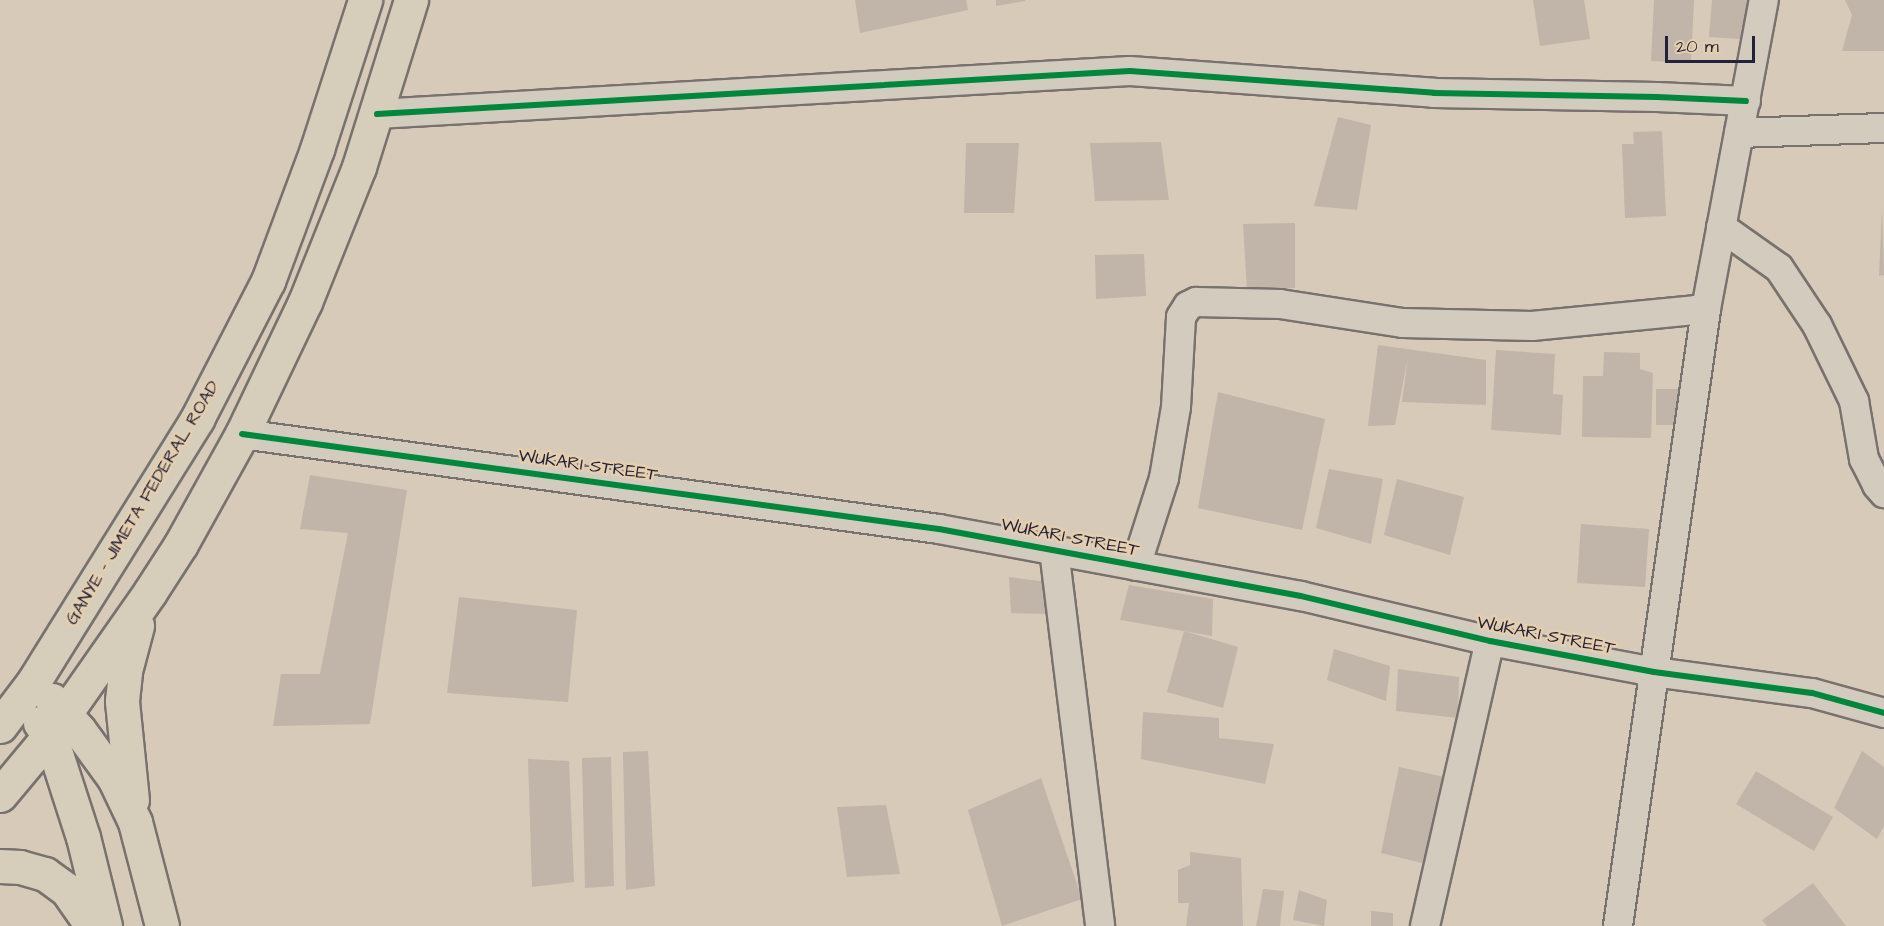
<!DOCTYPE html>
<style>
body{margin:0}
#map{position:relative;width:1884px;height:926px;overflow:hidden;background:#d8cab8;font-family:"Architects Daughter",sans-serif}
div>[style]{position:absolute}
.building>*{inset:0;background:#c0b5a8}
.roads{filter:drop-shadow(2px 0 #78726f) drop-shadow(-2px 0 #78726f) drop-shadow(0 2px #78726f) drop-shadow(0 -2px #78726f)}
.street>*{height:28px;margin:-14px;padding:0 14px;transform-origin:14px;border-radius:14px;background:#d4cbbf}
.primary>*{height:33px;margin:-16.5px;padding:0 16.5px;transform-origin:16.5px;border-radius:16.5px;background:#d6cdbb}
.cycleway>*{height:6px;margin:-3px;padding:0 3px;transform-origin:3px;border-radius:3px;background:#00873e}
span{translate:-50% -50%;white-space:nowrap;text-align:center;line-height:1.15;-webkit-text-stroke:5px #e5ceae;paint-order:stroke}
.street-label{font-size:18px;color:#22223b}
.scale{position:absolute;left:1665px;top:36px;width:90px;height:27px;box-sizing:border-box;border:3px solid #22223b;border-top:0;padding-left:8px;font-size:18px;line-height:21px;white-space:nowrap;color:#22223b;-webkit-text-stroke:4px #e5ceae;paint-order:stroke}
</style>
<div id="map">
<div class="building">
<div style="clip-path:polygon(855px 0,966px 0,968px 10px,860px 33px)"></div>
<div style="clip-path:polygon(996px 0,1025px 0,1025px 1px,996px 6px)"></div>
<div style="clip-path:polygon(1533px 0,1584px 0,1590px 39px,1540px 46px)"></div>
<div style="clip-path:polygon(1654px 0,1694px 0,1691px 63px,1651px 61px)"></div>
<div style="clip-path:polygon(1712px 0,1758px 0,1755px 40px,1709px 37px)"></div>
<div style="clip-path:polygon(1845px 0,1884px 0,1884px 51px,1842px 51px,1852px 15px)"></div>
<div style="clip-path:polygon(1338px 117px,1371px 125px,1357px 210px,1314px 206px)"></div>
<div style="clip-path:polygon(1662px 131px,1666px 216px,1625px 218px,1622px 144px,1634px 144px,1633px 132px)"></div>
<div style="clip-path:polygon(1161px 142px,1169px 200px,1095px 201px,1090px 143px)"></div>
<div style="clip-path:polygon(966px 143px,1019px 143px,1014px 213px,964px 213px)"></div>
<div style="clip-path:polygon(1882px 209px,1884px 275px,1879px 276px)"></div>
<div style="clip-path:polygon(1295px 223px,1295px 288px,1247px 290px,1243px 224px)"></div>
<div style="clip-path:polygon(1144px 254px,1146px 296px,1096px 299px,1095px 255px)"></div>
<div style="clip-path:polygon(1378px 345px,1486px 360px,1486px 405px,1402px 402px,1408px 357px,1395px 425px,1368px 426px)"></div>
<div style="clip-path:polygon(1496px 350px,1555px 354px,1553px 394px,1563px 395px,1561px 435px,1491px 430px)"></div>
<div style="clip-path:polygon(1604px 352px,1640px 353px,1640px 369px,1653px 373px,1651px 438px,1582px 437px,1583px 376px,1603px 376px)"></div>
<div style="clip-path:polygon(1656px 389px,1681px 389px,1681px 425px,1656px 425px)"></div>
<div style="clip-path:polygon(1218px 392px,1325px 419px,1302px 530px,1198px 508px)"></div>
<div style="clip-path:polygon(1329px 469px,1383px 479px,1371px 544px,1316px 528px)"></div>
<div style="clip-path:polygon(310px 475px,407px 490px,370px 724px,273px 726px,281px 674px,320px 674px,348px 533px,300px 529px)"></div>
<div style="clip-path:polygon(1397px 479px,1464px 497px,1450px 555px,1384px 535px)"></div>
<div style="clip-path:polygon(1581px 524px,1649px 529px,1645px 587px,1577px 583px)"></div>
<div style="clip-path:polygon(1009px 577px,1047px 582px,1050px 614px,1011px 613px)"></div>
<div style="clip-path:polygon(1129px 585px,1213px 599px,1212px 636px,1120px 620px)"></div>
<div style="clip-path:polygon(459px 597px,577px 610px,568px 702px,447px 693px)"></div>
<div style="clip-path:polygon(1184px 631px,1238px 647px,1223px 708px,1167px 692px)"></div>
<div style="clip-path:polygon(1334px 649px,1390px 666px,1386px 701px,1327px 680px)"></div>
<div style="clip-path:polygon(1398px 669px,1459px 677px,1458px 718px,1396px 711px)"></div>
<div style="clip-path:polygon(1143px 712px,1219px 718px,1219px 738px,1274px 744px,1265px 784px,1141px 759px)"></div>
<div style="clip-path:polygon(648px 751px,655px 886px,626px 890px,623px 752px)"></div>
<div style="clip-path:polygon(1862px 751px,1884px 767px,1884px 826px,1877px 839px,1834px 808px)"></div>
<div style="clip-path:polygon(611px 757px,614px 886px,585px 888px,582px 758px)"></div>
<div style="clip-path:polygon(528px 759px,569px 761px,574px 882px,532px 887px)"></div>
<div style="clip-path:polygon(1399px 767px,1449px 778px,1426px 864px,1381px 853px)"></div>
<div style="clip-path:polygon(1756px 771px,1833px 817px,1814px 851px,1736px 804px)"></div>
<div style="clip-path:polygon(1041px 778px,1082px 899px,1002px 926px,968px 810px)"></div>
<div style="clip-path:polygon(886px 805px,900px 874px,847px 877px,837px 807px)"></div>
<div style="clip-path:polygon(1190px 852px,1241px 858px,1243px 926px,1186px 926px,1189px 903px,1178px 903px,1178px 870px,1190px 865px)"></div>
<div style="clip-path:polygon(1813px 883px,1846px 926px,1767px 926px,1762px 920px)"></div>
<div style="clip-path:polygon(1263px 889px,1284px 891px,1280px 926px,1256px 926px)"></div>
<div style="clip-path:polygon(1299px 890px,1327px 900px,1324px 926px,1293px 920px)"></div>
<div style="clip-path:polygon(1371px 911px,1393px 913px,1393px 926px,1371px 926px)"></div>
</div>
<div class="roads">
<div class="street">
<div style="left:377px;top:114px;width:754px;rotate:-3.27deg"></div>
<div style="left:1130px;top:71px;width:305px;rotate:4.1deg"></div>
<div style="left:1434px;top:93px;width:223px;rotate:1deg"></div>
<div style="left:1657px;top:97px;width:89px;rotate:2.6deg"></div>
<div style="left:1739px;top:133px;width:145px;rotate:-2deg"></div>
<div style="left:1721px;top:227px;width:71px;rotate:35.3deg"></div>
<div style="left:1779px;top:268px;width:69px;rotate:56.3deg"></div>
<div style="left:1817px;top:325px;width:85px;rotate:64deg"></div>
<div style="left:1854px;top:401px;width:59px;rotate:80.2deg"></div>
<div style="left:1864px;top:459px;width:29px;rotate:63deg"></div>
<div style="left:1877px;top:485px;width:11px;rotate:49deg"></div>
<div style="left:242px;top:434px;width:703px;rotate:7.76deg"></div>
<div style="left:939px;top:529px;width:368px;rotate:10.5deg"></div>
<div style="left:1301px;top:596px;width:194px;rotate:13.4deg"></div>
<div style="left:1490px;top:641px;width:167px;rotate:10.7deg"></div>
<div style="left:1654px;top:672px;width:159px;rotate:7.6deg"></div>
<div style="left:1812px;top:693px;width:75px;rotate:15.5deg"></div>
<div style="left:1054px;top:550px;width:379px;rotate:83deg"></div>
<div style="left:1136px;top:566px;width:92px;rotate:-72.3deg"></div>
<div style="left:1164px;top:478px;width:72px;rotate:-80.4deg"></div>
<div style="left:1176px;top:407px;width:90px;rotate:-86.8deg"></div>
<div style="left:1181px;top:317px;width:13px;rotate:-58deg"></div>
<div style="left:1188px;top:306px;width:9px;rotate:-27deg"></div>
<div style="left:1196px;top:302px;width:84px;rotate:1.4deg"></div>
<div style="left:1280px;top:304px;width:124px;rotate:8.8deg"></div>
<div style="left:1403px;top:323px;width:129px;rotate:1.3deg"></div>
<div style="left:1532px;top:326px;width:175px;rotate:-5.6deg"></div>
<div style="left:1425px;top:926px;width:292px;rotate:-77.2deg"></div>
<div style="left:1618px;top:926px;width:623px;rotate:-81.88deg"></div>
<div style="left:1706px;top:309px;width:314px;rotate:-79.4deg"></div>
</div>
<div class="primary">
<div style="left:52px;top:700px;width:40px;rotate:48deg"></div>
<div style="left:79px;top:730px;width:59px;rotate:53.9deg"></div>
<div style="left:114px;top:778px;width:49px;rotate:64.5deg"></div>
<div style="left:135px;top:822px;width:107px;rotate:75.4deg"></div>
<div style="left:40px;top:723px;width:16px;rotate:50deg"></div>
<div style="left:50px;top:735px;width:107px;rotate:72.1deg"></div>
<div style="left:83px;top:837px;width:92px;rotate:76.1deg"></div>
<div style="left:0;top:726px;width:56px;rotate:-52.9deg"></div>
<div style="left:34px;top:681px;width:309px;rotate:-58.1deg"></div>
<div style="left:197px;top:419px;width:155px;rotate:-62.8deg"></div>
<div style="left:268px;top:281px;width:141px;rotate:-69.6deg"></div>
<div style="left:317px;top:149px;width:157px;rotate:-72.1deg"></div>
<div style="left:0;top:795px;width:78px;rotate:-50.2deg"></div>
<div style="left:50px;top:735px;width:174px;rotate:-55deg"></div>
<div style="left:150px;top:592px;width:57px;rotate:-57.1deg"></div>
<div style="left:181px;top:544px;width:126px;rotate:-61deg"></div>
<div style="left:242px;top:434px;width:146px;rotate:-64.5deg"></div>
<div style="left:305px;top:302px;width:145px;rotate:-68.2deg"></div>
<div style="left:359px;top:167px;width:175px;rotate:-72.7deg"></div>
<div style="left:132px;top:800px;width:100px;rotate:-95.8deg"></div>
<div style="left:122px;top:701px;width:30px;rotate:-84deg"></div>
<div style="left:125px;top:671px;width:47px;rotate:-75.1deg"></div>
<div style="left:0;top:866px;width:20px;rotate:3deg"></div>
<div style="left:20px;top:867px;width:26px;rotate:16deg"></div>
<div style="left:45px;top:874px;width:27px;rotate:36deg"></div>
<div style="left:67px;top:890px;width:44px;rotate:55.2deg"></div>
</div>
</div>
<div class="cycleway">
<div style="left:377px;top:114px;width:754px;rotate:-3.27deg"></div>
<div style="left:1130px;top:71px;width:305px;rotate:4.1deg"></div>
<div style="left:1434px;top:93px;width:223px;rotate:1deg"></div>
<div style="left:1657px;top:97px;width:89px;rotate:2.6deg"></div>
<div style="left:242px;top:434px;width:703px;rotate:7.76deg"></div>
<div style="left:939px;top:529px;width:368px;rotate:10.5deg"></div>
<div style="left:1301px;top:596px;width:194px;rotate:13.4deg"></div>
<div style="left:1490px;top:641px;width:167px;rotate:10.7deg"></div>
<div style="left:1654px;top:672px;width:159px;rotate:7.6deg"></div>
<div style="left:1812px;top:693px;width:75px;rotate:15.5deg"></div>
</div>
<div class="street-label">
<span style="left:588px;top:466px;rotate:8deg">WUKARI STREET</span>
<span style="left:143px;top:503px;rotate:-59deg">GANYE - JIMETA FEDERAL ROAD</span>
<span style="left:1070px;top:538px;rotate:11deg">WUKARI STREET</span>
<span style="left:1546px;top:636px;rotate:11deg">WUKARI STREET</span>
</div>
<div class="scale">20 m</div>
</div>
